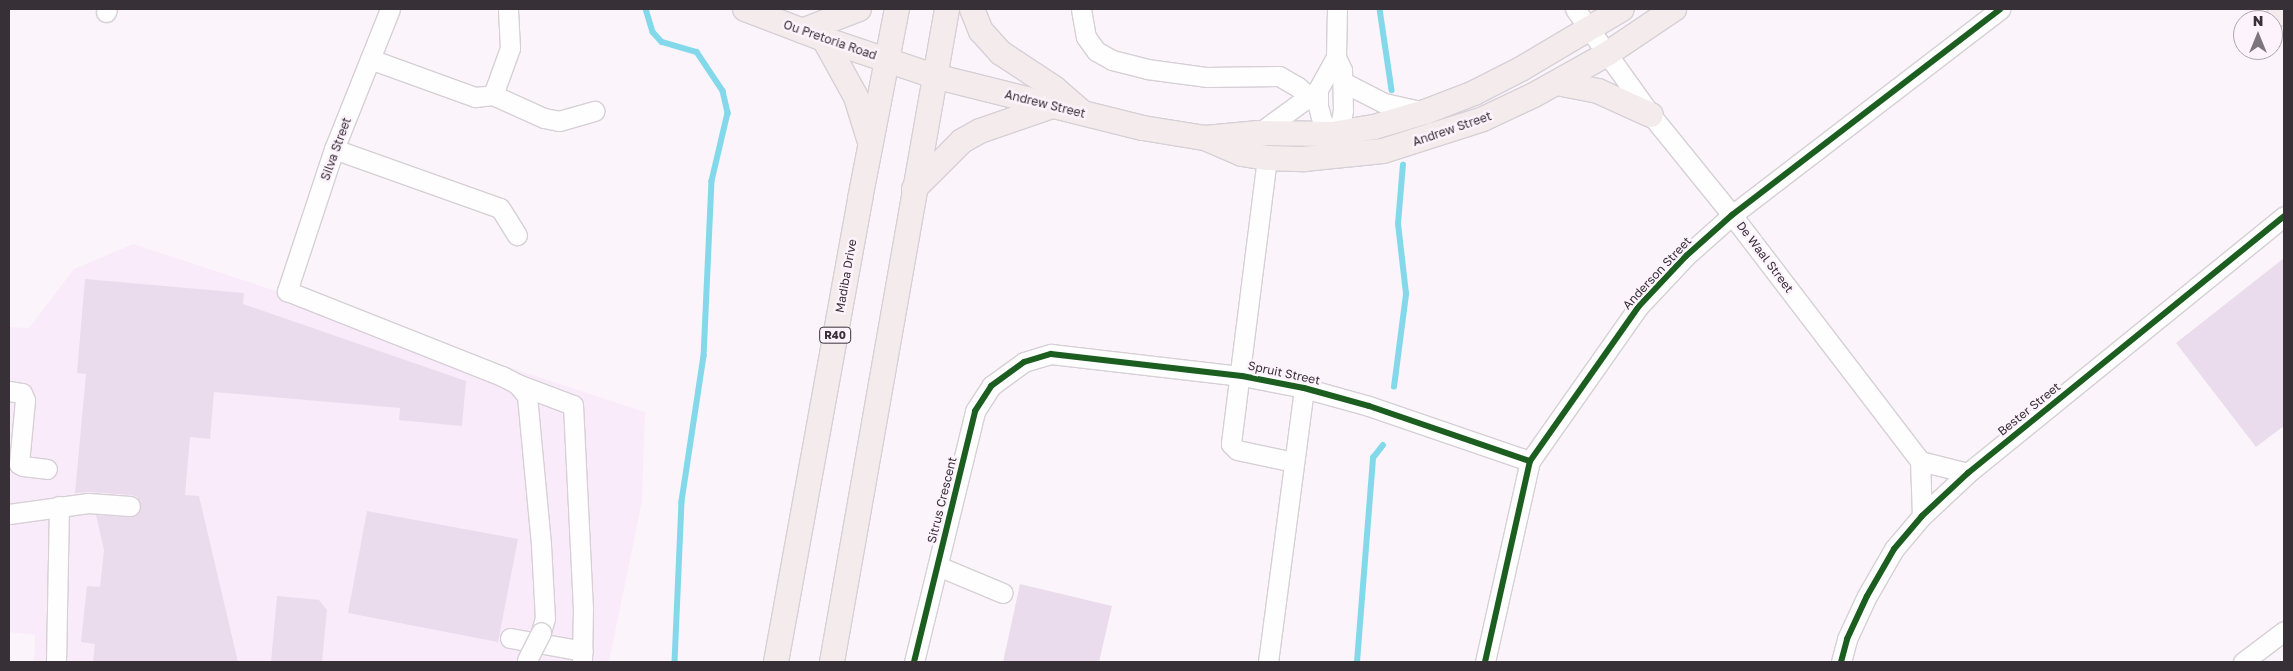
<!DOCTYPE html>
<style>
body{margin:0}
#map{position:relative;width:2293px;height:671px;overflow:hidden;background:#fbf5fb;font-family:"Golos Text",sans-serif}
div>[style]{position:absolute}
.built>*{inset:0;background:#faebfa}
.stream>*{height:5.5px;margin:-2.75px;padding:0 2.75px;transform-origin:2.75px;border-radius:2.75px;background:#83d9ea}
.building>*{inset:0;background:#eadcec}
.roads{filter:drop-shadow(1px 0 #d6d0d6) drop-shadow(-1px 0 #d6d0d6) drop-shadow(0 1px #d6d0d6) drop-shadow(0 -1px #d6d0d6)}
.minor>*{height:19px;margin:-9.5px;padding:0 9.5px;transform-origin:9.5px;border-radius:9.5px;background:#fefefe}
.major>*{height:24px;margin:-12px;padding:0 12px;transform-origin:12px;border-radius:12px;background:#f4ecec}
.bridges{filter:drop-shadow(1px 0 #d6d0d6) drop-shadow(-1px 0 #d6d0d6) drop-shadow(0 1px #d6d0d6) drop-shadow(0 -1px #d6d0d6)}
.minor-bridge>*{height:19px;margin:-9.5px;padding:0 9.5px;transform-origin:9.5px;border-radius:9.5px;background:#fefefe}
.cycleway>*{height:6px;margin:-3px;padding:0 3px;transform-origin:3px;border-radius:3px;background:#1b5e20}
span{translate:-50% -50%;white-space:nowrap;text-align:center;line-height:1.15;-webkit-text-stroke:4.5px #fdf3fd;paint-order:stroke}
.shield-label span{padding:1px 4px;background:#fdf3fd;border:1px solid;border-radius:4px;-webkit-text-stroke-width:0}
.shield-label{font-size:11px;color:#373037;font-weight:700}
.street-label{font-size:12px;color:#373037}
.frame{position:absolute;inset:0;border:10px solid #373037;pointer-events:none}
.north{position:absolute;left:2233px;top:10px;width:50px;height:50px;box-sizing:border-box;background:#fdf3fd;border:1px solid #aea5ae;border-radius:50%;rotate:0deg;font-size:14px;font-weight:700;line-height:20px;text-align:center;color:#373037}
.north::after{content:'';display:block;margin:auto;width:18px;height:22px;background:#7c757c;clip-path:polygon(50% 0,100% 100%,50% 72%,0 100%)}
</style>
<div id="map">
<div class="built">
<div style="clip-path:polygon(133px 244px,645px 412px,642px 501px,609px 662px,34px 662px,35px 635px,9px 632px,9px 327px,29px 328px,74px 269px)"></div>
</div>
<div class="stream">
<div style="left:646px;top:9px;width:24px;rotate:73deg"></div>
<div style="left:653px;top:32px;width:13px;rotate:48deg"></div>
<div style="left:662px;top:42px;width:36px;rotate:16deg"></div>
<div style="left:697px;top:52px;width:47px;rotate:56.3deg"></div>
<div style="left:723px;top:91px;width:23px;rotate:77deg"></div>
<div style="left:728px;top:113px;width:70px;rotate:103.2deg"></div>
<div style="left:712px;top:181px;width:175px;rotate:92.6deg"></div>
<div style="left:704px;top:356px;width:148px;rotate:98.6deg"></div>
<div style="left:682px;top:502px;width:160px;rotate:92.5deg"></div>
<div style="left:1380px;top:9px;width:82px;rotate:81.6deg"></div>
<div style="left:1394px;top:387px;width:94px;rotate:-82.6deg"></div>
<div style="left:1406px;top:294px;width:70px;rotate:-96.5deg"></div>
<div style="left:1398px;top:224px;width:59px;rotate:-85.2deg"></div>
<div style="left:1357px;top:662px;width:205px;rotate:-85.5deg"></div>
<div style="left:1373px;top:458px;width:16px;rotate:-52deg"></div>
</div>
<div class="building">
<div style="clip-path:polygon(2284px 258px,2284px 426px,2256px 447px,2176px 343px)"></div>
<div style="clip-path:polygon(85px 279px,244px 293px,243px 304px,466px 381px,462px 426px,399px 420px,400px 408px,214px 392px,210px 439px,190px 437px,185px 495px,199px 496px,238px 662px,93px 662px,95px 644px,81px 642px,87px 586px,100px 587px,104px 550px,96px 515px,130px 517px,139px 513px,141px 506px,137px 497px,131px 495px,89px 492px,75px 493px,86px 374px,77px 373px)"></div>
<div style="clip-path:polygon(367px 511px,518px 539px,498px 642px,348px 613px)"></div>
<div style="clip-path:polygon(1020px 584px,1112px 606px,1099px 662px,1003px 662px)"></div>
<div style="clip-path:polygon(277px 596px,319px 600px,327px 610px,322px 662px,271px 662px)"></div>
</div>
<div class="roads">
<div class="minor">
<div style="left:390px;top:9px;width:151px;rotate:111.8deg"></div>
<div style="left:334px;top:149px;width:150px;rotate:108.3deg"></div>
<div style="left:287px;top:291px;width:231px;rotate:21.6deg"></div>
<div style="left:502px;top:376px;width:17px;rotate:28deg"></div>
<div style="left:517px;top:384px;width:16px;rotate:50deg"></div>
<div style="left:527px;top:396px;width:150px;rotate:84.6deg"></div>
<div style="left:541px;top:545px;width:73px;rotate:86.9deg"></div>
<div style="left:545px;top:618px;width:15px;rotate:106deg"></div>
<div style="left:1081px;top:9px;width:28px;rotate:80deg"></div>
<div style="left:1086px;top:37px;width:17px;rotate:54deg"></div>
<div style="left:1096px;top:51px;width:18px;rotate:29deg"></div>
<div style="left:1112px;top:60px;width:36px;rotate:14deg"></div>
<div style="left:1147px;top:69px;width:61px;rotate:7.6deg"></div>
<div style="left:1207px;top:77px;width:72px;rotate:-0.8deg"></div>
<div style="left:1279px;top:76px;width:22px;rotate:30deg"></div>
<div style="left:1298px;top:87px;width:13px;rotate:42deg"></div>
<div style="left:1337px;top:9px;width:48px;rotate:91.2deg"></div>
<div style="left:1336px;top:57px;width:38px;rotate:119deg"></div>
<div style="left:1318px;top:90px;width:16px;rotate:90deg"></div>
<div style="left:1318px;top:106px;width:16px;rotate:75deg"></div>
<div style="left:1322px;top:121px;width:16px;rotate:52deg"></div>
<div style="left:1332px;top:134px;width:10px;rotate:37deg"></div>
<div style="left:1575px;top:9px;width:130px;rotate:54.4deg"></div>
<div style="left:1651px;top:115px;width:129px;rotate:51deg"></div>
<div style="left:1732px;top:215px;width:310px;rotate:52.6deg"></div>
<div style="left:1920px;top:461px;width:49px;rotate:14deg"></div>
<div style="left:106px;top:12px;width:3px;rotate:-72deg"></div>
<div style="left:370px;top:59px;width:112px;rotate:19.9deg"></div>
<div style="left:475px;top:97px;width:18px;rotate:-6deg"></div>
<div style="left:493px;top:95px;width:50px;rotate:-70.1deg"></div>
<div style="left:510px;top:48px;width:39px;rotate:-93deg"></div>
<div style="left:1343px;top:82px;width:46px;rotate:27.1deg"></div>
<div style="left:1384px;top:103px;width:42px;rotate:12.4deg"></div>
<div style="left:493px;top:95px;width:56px;rotate:24.3deg"></div>
<div style="left:544px;top:118px;width:15px;rotate:11deg"></div>
<div style="left:559px;top:121px;width:37px;rotate:-16deg"></div>
<div style="left:1259px;top:133px;width:73px;rotate:-36.1deg"></div>
<div style="left:1325px;top:140px;width:24px;rotate:-48deg"></div>
<div style="left:1341px;top:122px;width:12px;rotate:-81deg"></div>
<div style="left:1343px;top:110px;width:40px;rotate:-91.4deg"></div>
<div style="left:1342px;top:70px;width:14px;rotate:-115deg"></div>
<div style="left:334px;top:149px;width:176px;rotate:19.6deg"></div>
<div style="left:500px;top:208px;width:32px;rotate:58deg"></div>
<div style="left:1267px;top:158px;width:288px;rotate:97.2deg"></div>
<div style="left:1231px;top:444px;width:8px;rotate:45deg"></div>
<div style="left:1237px;top:450px;width:58px;rotate:11.9deg"></div>
<div style="left:517px;top:384px;width:60px;rotate:20.6deg"></div>
<div style="left:573px;top:405px;width:203px;rotate:87.2deg"></div>
<div style="left:583px;top:608px;width:54px;rotate:91.1deg"></div>
<div style="left:9px;top:391px;width:13px;rotate:9deg"></div>
<div style="left:22px;top:393px;width:8px;rotate:67deg"></div>
<div style="left:25px;top:400px;width:64px;rotate:95.4deg"></div>
<div style="left:19px;top:464px;width:4px;rotate:27deg"></div>
<div style="left:23px;top:466px;width:24px;rotate:7deg"></div>
<div style="left:1920px;top:461px;width:55px;rotate:87.9deg"></div>
<div style="left:9px;top:514px;width:80px;rotate:-7.9deg"></div>
<div style="left:88px;top:503px;width:42px;rotate:4.1deg"></div>
<div style="left:938px;top:566px;width:70px;rotate:22.6deg"></div>
<div style="left:510px;top:638px;width:74px;rotate:10.1deg"></div>
<div style="left:56px;top:662px;width:156px;rotate:-88.9deg"></div>
<div style="left:914px;top:662px;width:258px;rotate:-76.3deg"></div>
<div style="left:975px;top:411px;width:30px;rotate:-57deg"></div>
<div style="left:991px;top:386px;width:41px;rotate:-36deg"></div>
<div style="left:1024px;top:362px;width:28px;rotate:-17deg"></div>
<div style="left:1051px;top:354px;width:192px;rotate:6.6deg"></div>
<div style="left:1242px;top:376px;width:63px;rotate:11deg"></div>
<div style="left:1304px;top:388px;width:67px;rotate:15.5deg"></div>
<div style="left:1369px;top:406px;width:170px;rotate:18.9deg"></div>
<div style="left:1268px;top:662px;width:276px;rotate:-82.5deg"></div>
<div style="left:1485px;top:662px;width:206px;rotate:-77.4deg"></div>
<div style="left:1530px;top:461px;width:189px;rotate:-54.9deg"></div>
<div style="left:1639px;top:306px;width:69px;rotate:-46.8deg"></div>
<div style="left:1686px;top:256px;width:62px;rotate:-41.7deg"></div>
<div style="left:1732px;top:215px;width:338px;rotate:-37.5deg"></div>
<div style="left:1841px;top:662px;width:24px;rotate:-75deg"></div>
<div style="left:1847px;top:639px;width:47px;rotate:-65.1deg"></div>
<div style="left:1867px;top:596px;width:54px;rotate:-60.1deg"></div>
<div style="left:1894px;top:549px;width:43px;rotate:-49.7deg"></div>
<div style="left:1922px;top:516px;width:63px;rotate:-43.1deg"></div>
<div style="left:1968px;top:473px;width:407px;rotate:-39.1deg"></div>
<div style="left:2243px;top:662px;width:51px;rotate:-37.1deg"></div>
</div>
<div class="major">
<div style="left:745px;top:9px;width:85px;rotate:20.8deg"></div>
<div style="left:824px;top:39px;width:116px;rotate:18.6deg"></div>
<div style="left:934px;top:76px;width:215px;rotate:14deg"></div>
<div style="left:1143px;top:128px;width:63px;rotate:9.2deg"></div>
<div style="left:1205px;top:138px;width:54px;rotate:-5.3deg"></div>
<div style="left:1259px;top:133px;width:73px;rotate:0.8deg"></div>
<div style="left:1332px;top:134px;width:43px;rotate:-9.5deg"></div>
<div style="left:1374px;top:127px;width:53px;rotate:-16.4deg"></div>
<div style="left:1425px;top:112px;width:53px;rotate:-21.2deg"></div>
<div style="left:1474px;top:93px;width:53px;rotate:-27.1deg"></div>
<div style="left:1521px;top:69px;width:117px;rotate:-30.7deg"></div>
<div style="left:972px;top:9px;width:24px;rotate:68deg"></div>
<div style="left:981px;top:31px;width:30px;rotate:48deg"></div>
<div style="left:1001px;top:53px;width:64px;rotate:33.4deg"></div>
<div style="left:1054px;top:88px;width:33px;rotate:41deg"></div>
<div style="left:2280px;top:9px;width:6px;rotate:51deg"></div>
<div style="left:802px;top:31px;width:61px;rotate:-21.1deg"></div>
<div style="left:824px;top:39px;width:66px;rotate:61.1deg"></div>
<div style="left:856px;top:97px;width:44px;rotate:72.8deg"></div>
<div style="left:1557px;top:83px;width:42px;rotate:11deg"></div>
<div style="left:1598px;top:91px;width:58px;rotate:24.4deg"></div>
<div style="left:1207px;top:139px;width:38px;rotate:23deg"></div>
<div style="left:1242px;top:154px;width:25px;rotate:9deg"></div>
<div style="left:1267px;top:158px;width:37px;rotate:2deg"></div>
<div style="left:1304px;top:159px;width:79px;rotate:-5.8deg"></div>
<div style="left:1383px;top:151px;width:105px;rotate:-17.7deg"></div>
<div style="left:1483px;top:119px;width:56px;rotate:-25.2deg"></div>
<div style="left:1534px;top:95px;width:84px;rotate:-29.3deg"></div>
<div style="left:1607px;top:54px;width:81px;rotate:-33.9deg"></div>
<div style="left:914px;top:189px;width:68px;rotate:-45deg"></div>
<div style="left:962px;top:141px;width:21px;rotate:-29deg"></div>
<div style="left:980px;top:131px;width:76px;rotate:-19.1deg"></div>
<div style="left:776px;top:662px;width:471px;rotate:-79.7deg"></div>
<div style="left:860px;top:199px;width:194px;rotate:-79deg"></div>
<div style="left:832px;top:662px;width:663px;rotate:-80.01deg"></div>
</div>
</div>
<div class="bridges">
<div class="minor-bridge">
<div style="left:527px;top:660px;width:31px;rotate:-63deg"></div>
</div>
</div>
<div class="cycleway">
<div style="left:914px;top:662px;width:258px;rotate:-76.3deg"></div>
<div style="left:975px;top:411px;width:30px;rotate:-57deg"></div>
<div style="left:991px;top:386px;width:41px;rotate:-36deg"></div>
<div style="left:1024px;top:362px;width:28px;rotate:-17deg"></div>
<div style="left:1051px;top:354px;width:192px;rotate:6.6deg"></div>
<div style="left:1242px;top:376px;width:63px;rotate:11deg"></div>
<div style="left:1304px;top:388px;width:67px;rotate:15.5deg"></div>
<div style="left:1369px;top:406px;width:170px;rotate:18.9deg"></div>
<div style="left:1485px;top:662px;width:206px;rotate:-77.4deg"></div>
<div style="left:1530px;top:461px;width:189px;rotate:-54.9deg"></div>
<div style="left:1639px;top:306px;width:69px;rotate:-46.8deg"></div>
<div style="left:1686px;top:256px;width:62px;rotate:-41.7deg"></div>
<div style="left:1732px;top:215px;width:338px;rotate:-37.5deg"></div>
<div style="left:1841px;top:662px;width:24px;rotate:-75deg"></div>
<div style="left:1847px;top:639px;width:47px;rotate:-65.1deg"></div>
<div style="left:1867px;top:596px;width:54px;rotate:-60.1deg"></div>
<div style="left:1894px;top:549px;width:43px;rotate:-49.7deg"></div>
<div style="left:1922px;top:516px;width:63px;rotate:-43.1deg"></div>
<div style="left:1968px;top:473px;width:407px;rotate:-39.1deg"></div>
</div>
<div class="shield-label">
<span style="left:835px;top:335px">R40</span>
</div>
<div class="street-label">
<span style="left:830px;top:40px;rotate:19deg">Ou Pretoria Road</span>
<span style="left:1045px;top:104px;rotate:14deg">Andrew Street</span>
<span style="left:1452px;top:129px;rotate:-19deg">Andrew Street</span>
<span style="left:336px;top:149px;rotate:-70deg">Silva Street</span>
<span style="left:1765px;top:257px;rotate:53deg">De Waal Street</span>
<span style="left:1657px;top:273px;rotate:-47deg">Anderson Street</span>
<span style="left:846px;top:276px;rotate:-80deg">Madiba Drive</span>
<span style="left:1284px;top:373px;rotate:12deg">Spruit Street</span>
<span style="left:2029px;top:409px;rotate:-39deg">Bester Street</span>
<span style="left:942px;top:500px;rotate:-76deg">Sitrus Crescent</span>
</div>
<div class="frame"></div>
<div class="north">N</div>
</div>
